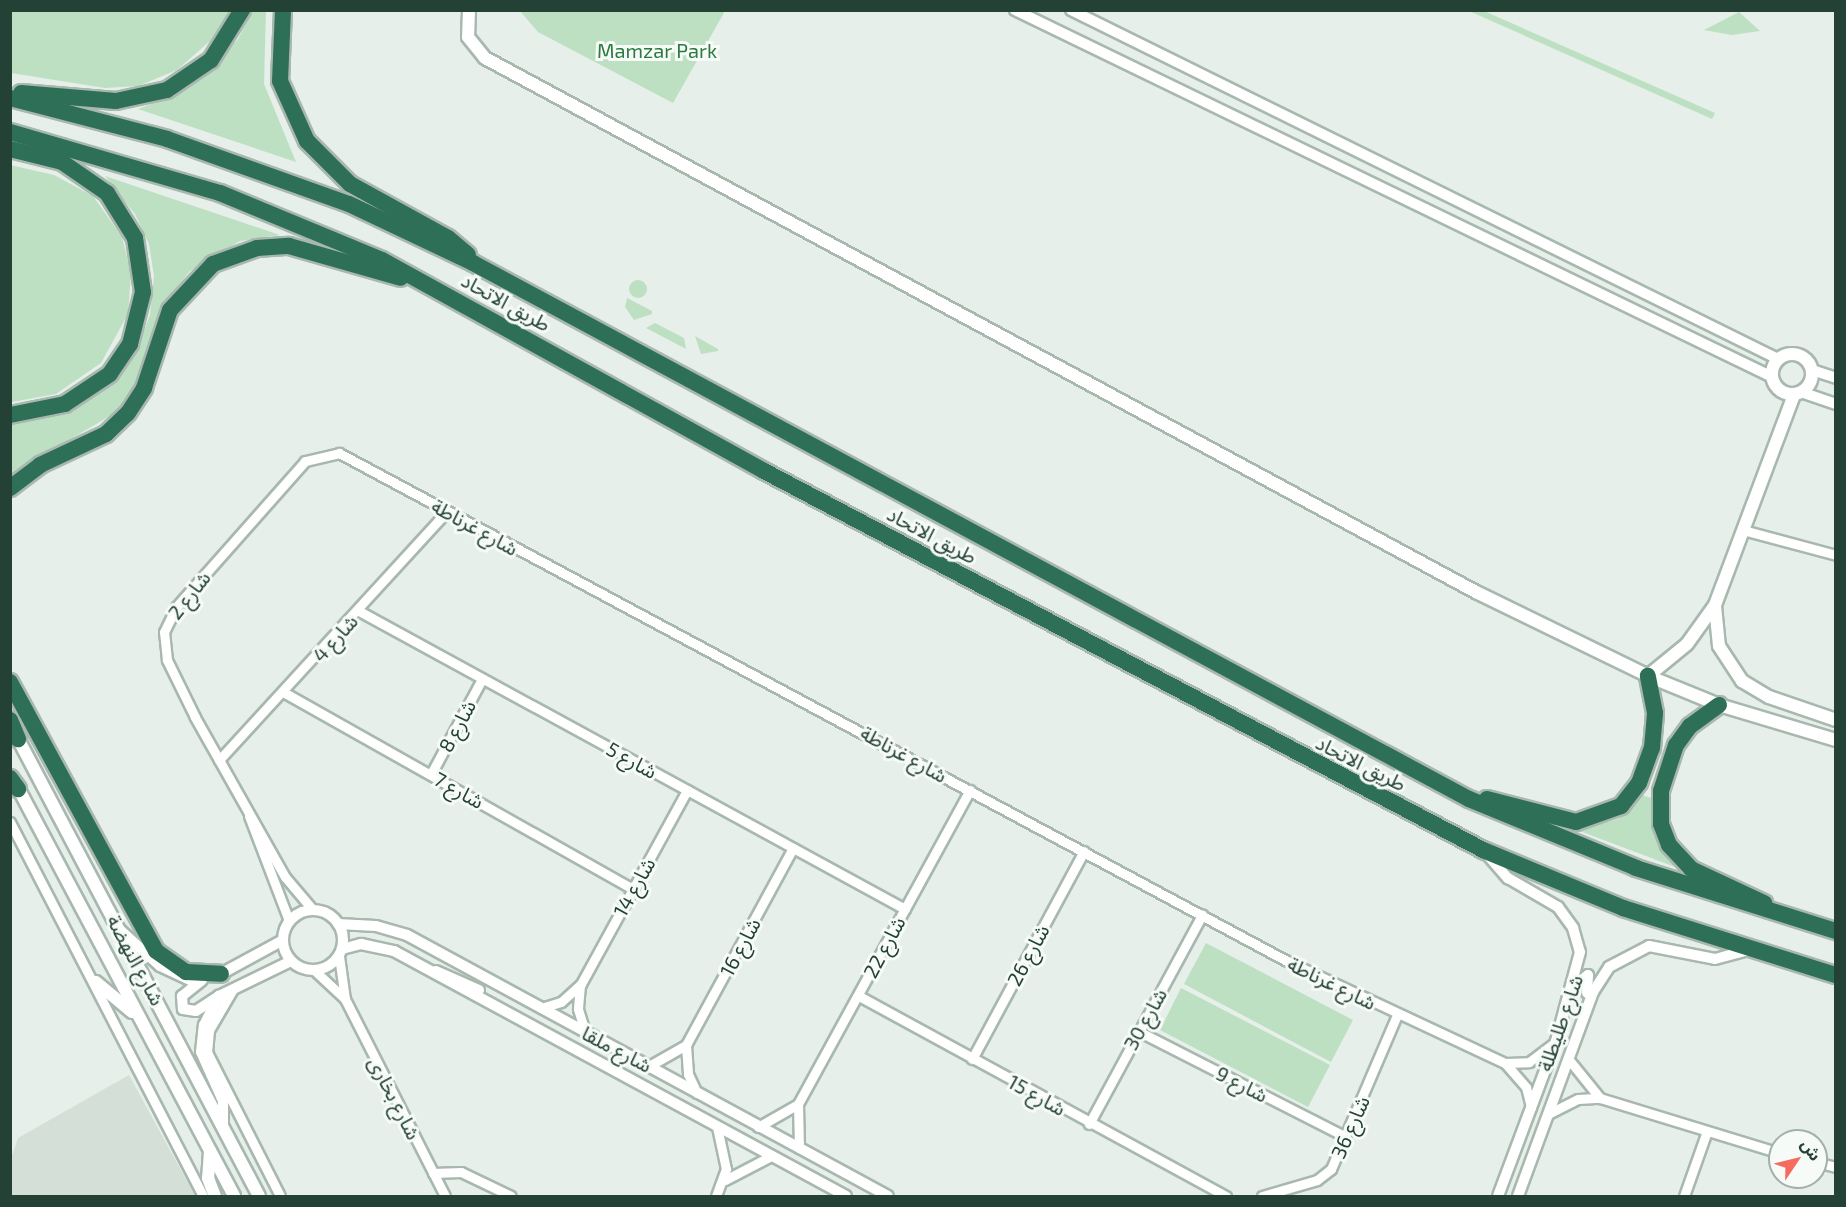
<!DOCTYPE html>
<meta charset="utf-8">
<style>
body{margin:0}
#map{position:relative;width:1846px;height:1207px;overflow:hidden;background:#e6efe9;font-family:"Exo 2","Noto Sans Arabic",sans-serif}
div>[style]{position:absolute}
.built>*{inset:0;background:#d4dfd8}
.green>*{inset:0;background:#bee0c2}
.round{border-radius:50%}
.roads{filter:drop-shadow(2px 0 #a8b8af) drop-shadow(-2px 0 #a8b8af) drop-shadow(0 2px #a8b8af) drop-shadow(0 -2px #a8b8af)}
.minor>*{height:9px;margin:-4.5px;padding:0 4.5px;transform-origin:4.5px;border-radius:4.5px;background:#fff}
.tertiary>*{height:10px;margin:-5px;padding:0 5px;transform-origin:5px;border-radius:5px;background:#fff}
.tertiary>.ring{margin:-5px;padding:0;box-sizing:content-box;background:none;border:10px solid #fff;border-radius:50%}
.secondary>*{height:12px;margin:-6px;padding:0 6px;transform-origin:6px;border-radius:6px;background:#fff}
.secondary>.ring{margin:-6px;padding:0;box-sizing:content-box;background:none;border:12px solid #fff;border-radius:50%}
.motorway>*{height:16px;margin:-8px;padding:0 8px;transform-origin:8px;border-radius:8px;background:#2e6f58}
span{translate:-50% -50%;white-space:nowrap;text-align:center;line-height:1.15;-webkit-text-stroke:6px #f7fbf8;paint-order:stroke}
.park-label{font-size:20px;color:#2c7a3f}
.street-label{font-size:20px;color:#234235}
.frame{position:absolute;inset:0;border:12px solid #234235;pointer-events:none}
.north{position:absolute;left:1768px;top:1129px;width:60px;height:60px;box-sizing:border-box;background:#f7fbf8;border:2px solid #a2b1aa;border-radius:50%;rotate:55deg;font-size:16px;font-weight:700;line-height:24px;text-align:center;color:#234235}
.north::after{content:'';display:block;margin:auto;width:21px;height:27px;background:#f56b5d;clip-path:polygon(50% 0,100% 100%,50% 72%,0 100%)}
</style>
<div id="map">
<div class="built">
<div style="clip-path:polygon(129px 1075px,195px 1196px,11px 1196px,11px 1159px,18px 1138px)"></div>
</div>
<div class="green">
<div style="clip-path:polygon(11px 10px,229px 10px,229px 11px,210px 41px,177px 70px,138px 86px,105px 88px,11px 73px)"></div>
<div style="clip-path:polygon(253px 11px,266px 11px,264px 84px,296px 162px,138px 109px,178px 94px,207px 75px,238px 39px)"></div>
<div style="clip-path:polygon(520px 11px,520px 10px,725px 11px,673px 103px,538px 32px)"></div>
<div style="clip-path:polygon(1469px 11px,1484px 11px,1715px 113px,1712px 119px)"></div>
<div style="clip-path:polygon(1739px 12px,1760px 31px,1732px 35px,1704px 30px)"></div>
<div style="clip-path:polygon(10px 165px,54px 175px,93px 196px,122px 237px,131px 273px,128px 314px,101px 363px,56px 394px,12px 402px)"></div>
<div style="clip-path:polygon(105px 176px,280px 235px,240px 241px,190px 271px,164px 305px,137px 382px,115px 413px,11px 474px,11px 423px,62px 414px,105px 389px,133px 358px,150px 315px,154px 276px,149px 244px,135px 214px)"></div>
<div class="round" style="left:629px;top:280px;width:18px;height:18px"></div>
<div style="clip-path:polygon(627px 298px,652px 311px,652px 314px,634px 320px,625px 307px)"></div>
<div style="clip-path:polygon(655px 323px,684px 338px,686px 349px,646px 328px)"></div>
<div style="clip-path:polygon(695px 336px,718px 349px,718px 351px,701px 354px)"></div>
<div style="clip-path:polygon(1642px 795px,1651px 798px,1655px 836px,1675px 867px,1577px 830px,1618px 819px)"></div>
<div style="clip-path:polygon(1206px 943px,1353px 1020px,1331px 1062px,1184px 984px)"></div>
<div style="clip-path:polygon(1181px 988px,1330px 1065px,1308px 1107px,1160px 1030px)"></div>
</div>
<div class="roads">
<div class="minor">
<div style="left:1743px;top:530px;width:96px;rotate:15deg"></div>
<div style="left:359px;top:611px;width:622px;rotate:28.63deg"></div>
<div style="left:285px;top:693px;width:399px;rotate:29.4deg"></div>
<div style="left:219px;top:760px;width:336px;rotate:-47.5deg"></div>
<div style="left:431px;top:774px;width:108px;rotate:-61.8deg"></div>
<div style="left:249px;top:816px;width:112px;rotate:69.1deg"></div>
<div style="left:10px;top:822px;width:421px;rotate:62.7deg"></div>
<div style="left:313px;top:910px;width:43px;rotate:-130.3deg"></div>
<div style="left:285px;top:877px;width:184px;rotate:-119.4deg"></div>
<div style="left:195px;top:717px;width:64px;rotate:-116.2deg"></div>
<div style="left:167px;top:660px;width:28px;rotate:-96deg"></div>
<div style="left:164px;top:632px;width:28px;rotate:-64deg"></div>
<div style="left:176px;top:607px;width:195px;rotate:-48.5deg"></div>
<div style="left:305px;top:461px;width:35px;rotate:-13deg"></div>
<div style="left:339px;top:453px;width:1073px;rotate:28.19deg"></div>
<div style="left:1285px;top:960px;width:243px;rotate:25.1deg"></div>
<div style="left:1505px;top:1063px;width:32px;rotate:49deg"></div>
<div style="left:1526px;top:1087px;width:21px;rotate:76deg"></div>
<div style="left:339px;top:956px;width:43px;rotate:82.1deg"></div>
<div style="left:345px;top:999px;width:221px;rotate:63.1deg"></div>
<div style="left:314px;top:970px;width:40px;rotate:43deg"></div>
<div style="left:580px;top:985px;width:24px;rotate:95deg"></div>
<div style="left:578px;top:1009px;width:24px;rotate:73deg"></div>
<div style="left:233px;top:989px;width:48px;rotate:120.3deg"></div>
<div style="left:209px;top:1030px;width:22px;rotate:95deg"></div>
<div style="left:207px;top:1052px;width:161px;rotate:63.1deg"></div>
<div style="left:859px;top:996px;width:418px;rotate:28.6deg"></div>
<div style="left:541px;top:1008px;width:21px;rotate:-17deg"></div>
<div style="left:561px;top:1002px;width:27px;rotate:-42deg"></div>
<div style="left:581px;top:984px;width:221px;rotate:-61.3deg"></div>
<div style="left:1138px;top:1031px;width:233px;rotate:27deg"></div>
<div style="left:686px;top:1045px;width:29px;rotate:86deg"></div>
<div style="left:688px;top:1074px;width:21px;rotate:65deg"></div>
<div style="left:972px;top:1059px;width:236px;rotate:-61.7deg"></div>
<div style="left:1570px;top:1061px;width:48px;rotate:51deg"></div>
<div style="left:1600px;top:1098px;width:188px;rotate:17deg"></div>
<div style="left:1505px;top:1063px;width:24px;rotate:-2deg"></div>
<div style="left:1529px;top:1062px;width:31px;rotate:-37deg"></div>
<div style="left:649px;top:1066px;width:43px;rotate:-29.6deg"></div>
<div style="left:686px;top:1045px;width:224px;rotate:-61.5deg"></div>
<div style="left:798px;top:1104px;width:44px;rotate:88.7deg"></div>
<div style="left:1550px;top:1113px;width:31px;rotate:-27deg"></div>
<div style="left:1578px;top:1099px;width:22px;rotate:-3deg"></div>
<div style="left:1089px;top:1124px;width:238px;rotate:-61.6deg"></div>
<div style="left:758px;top:1127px;width:46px;rotate:-29.9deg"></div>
<div style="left:798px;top:1104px;width:358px;rotate:-61.3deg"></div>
<div style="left:1816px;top:1162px;width:21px;rotate:14deg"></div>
<div style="left:433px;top:1173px;width:28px;rotate:-2deg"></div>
<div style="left:461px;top:1172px;width:55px;rotate:25.6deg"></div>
<div style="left:725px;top:1180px;width:52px;rotate:-27.6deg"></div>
<div style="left:716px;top:1196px;width:29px;rotate:-70deg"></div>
<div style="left:726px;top:1169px;width:43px;rotate:-102.1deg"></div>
<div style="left:1262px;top:1196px;width:57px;rotate:-16.2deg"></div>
<div style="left:1317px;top:1180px;width:18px;rotate:-38deg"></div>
<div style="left:1331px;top:1169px;width:168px;rotate:-66.8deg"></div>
<div style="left:1684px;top:1196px;width:66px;rotate:-70.5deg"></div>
</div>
<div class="tertiary">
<div style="left:1015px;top:10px;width:841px;rotate:25.86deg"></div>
<div style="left:1071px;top:10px;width:788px;rotate:26.27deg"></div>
<div style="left:1812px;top:370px;width:25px;rotate:18deg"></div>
<div style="left:1801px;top:392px;width:37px;rotate:19deg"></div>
<div style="left:1485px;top:852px;width:35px;rotate:49deg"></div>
<div style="left:1508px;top:878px;width:58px;rotate:30.1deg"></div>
<div style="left:1558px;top:907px;width:26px;rotate:54deg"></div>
<div style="left:1573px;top:928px;width:25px;rotate:74deg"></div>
<div style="left:1580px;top:952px;width:92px;rotate:105.1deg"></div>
<div style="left:1556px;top:1041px;width:165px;rotate:110.5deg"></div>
<div class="ring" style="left:283px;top:910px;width:50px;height:50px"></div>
<div style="left:338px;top:924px;width:38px;rotate:3deg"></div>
<div style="left:376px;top:926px;width:32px;rotate:16deg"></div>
<div style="left:407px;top:935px;width:547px;rotate:28.49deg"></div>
<div style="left:119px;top:929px;width:55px;rotate:42.1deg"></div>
<div style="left:160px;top:966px;width:33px;rotate:25deg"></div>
<div style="left:342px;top:949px;width:20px;rotate:-15deg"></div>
<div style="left:361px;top:944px;width:34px;rotate:12deg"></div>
<div style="left:394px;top:951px;width:514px;rotate:28.46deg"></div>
<div style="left:436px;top:971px;width:47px;rotate:23.8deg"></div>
<div style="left:217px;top:976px;width:75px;rotate:-28.6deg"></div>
<div style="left:202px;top:980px;width:26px;rotate:141deg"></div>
<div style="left:182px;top:996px;width:13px;rotate:86deg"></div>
<div style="left:183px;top:1009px;width:13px;rotate:9deg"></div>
<div style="left:196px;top:1011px;width:27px;rotate:-33deg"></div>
<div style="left:1577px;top:984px;width:14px;rotate:-39deg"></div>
<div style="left:1588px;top:975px;width:18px;rotate:93deg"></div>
<div style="left:223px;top:1127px;width:26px;rotate:-90deg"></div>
<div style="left:223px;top:1101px;width:54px;rotate:-114.2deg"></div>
<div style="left:201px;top:1052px;width:27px;rotate:-84deg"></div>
<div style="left:204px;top:1025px;width:33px;rotate:-63deg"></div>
<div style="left:219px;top:996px;width:80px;rotate:-25.9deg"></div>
<div style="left:1518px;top:1196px;width:217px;rotate:-69.8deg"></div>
<div style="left:1593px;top:992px;width:30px;rotate:-57deg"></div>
<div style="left:1609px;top:967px;width:45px;rotate:-27.7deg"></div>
<div style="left:1649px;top:946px;width:67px;rotate:11.1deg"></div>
<div style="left:1715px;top:959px;width:34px;rotate:-15deg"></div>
</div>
<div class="secondary">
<div style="left:469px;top:10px;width:27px;rotate:92deg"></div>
<div style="left:468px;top:37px;width:27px;rotate:51deg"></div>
<div style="left:485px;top:58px;width:1126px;rotate:28.32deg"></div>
<div style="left:1476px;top:592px;width:191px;rotate:26deg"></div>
<div style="left:1648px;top:676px;width:77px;rotate:22.2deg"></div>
<div style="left:1719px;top:705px;width:122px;rotate:16.7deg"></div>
<div class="ring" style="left:1772px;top:354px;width:28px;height:28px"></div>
<div style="left:1715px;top:606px;width:40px;rotate:84.3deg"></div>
<div style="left:1719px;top:646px;width:42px;rotate:56.7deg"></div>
<div style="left:1742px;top:681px;width:31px;rotate:31deg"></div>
<div style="left:1769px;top:697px;width:71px;rotate:18.9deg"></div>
<div style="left:1648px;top:676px;width:50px;rotate:-39.4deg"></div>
<div style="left:1687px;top:644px;width:48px;rotate:-54.3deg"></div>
<div style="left:1715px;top:605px;width:224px;rotate:-69.4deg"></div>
<div style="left:15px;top:733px;width:523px;rotate:62.21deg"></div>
<div style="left:16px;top:784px;width:466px;rotate:62.1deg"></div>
<div style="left:96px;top:982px;width:47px;rotate:39.8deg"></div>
<div style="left:210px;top:1151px;width:27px;rotate:94deg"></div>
<div style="left:208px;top:1178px;width:19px;rotate:69deg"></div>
</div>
<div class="motorway">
<div style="left:283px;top:10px;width:71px;rotate:92.4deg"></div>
<div style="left:280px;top:81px;width:66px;rotate:65.8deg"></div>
<div style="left:307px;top:141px;width:61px;rotate:45deg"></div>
<div style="left:350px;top:184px;width:112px;rotate:28.9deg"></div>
<div style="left:448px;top:238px;width:26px;rotate:40deg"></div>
<div style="left:21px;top:93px;width:95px;rotate:4.8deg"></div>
<div style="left:116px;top:101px;width:52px;rotate:-12.2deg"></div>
<div style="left:167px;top:90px;width:53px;rotate:-34.3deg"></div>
<div style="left:211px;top:60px;width:59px;rotate:-58.2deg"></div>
<div style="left:10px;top:98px;width:162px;rotate:14.6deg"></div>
<div style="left:167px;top:139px;width:193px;rotate:19.7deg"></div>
<div style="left:349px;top:204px;width:137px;rotate:25.4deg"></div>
<div style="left:473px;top:263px;width:1131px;rotate:28.29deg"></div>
<div style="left:1469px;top:799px;width:181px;rotate:22.4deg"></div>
<div style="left:1636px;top:868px;width:210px;rotate:17.5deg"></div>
<div style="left:10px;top:132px;width:219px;rotate:16.2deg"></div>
<div style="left:220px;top:193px;width:175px;rotate:22.5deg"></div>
<div style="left:382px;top:260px;width:436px;rotate:28.9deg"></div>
<div style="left:764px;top:471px;width:813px;rotate:27.79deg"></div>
<div style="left:1483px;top:850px;width:152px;rotate:22.5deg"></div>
<div style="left:1623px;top:908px;width:223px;rotate:17.5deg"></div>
<div style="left:10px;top:149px;width:54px;rotate:14deg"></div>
<div style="left:62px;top:162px;width:55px;rotate:34.6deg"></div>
<div style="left:107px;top:193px;width:53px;rotate:58.1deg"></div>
<div style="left:135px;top:238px;width:55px;rotate:81.6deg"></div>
<div style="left:143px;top:292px;width:54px;rotate:104deg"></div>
<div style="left:130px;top:344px;width:36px;rotate:124deg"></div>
<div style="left:110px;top:374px;width:54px;rotate:146.3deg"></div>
<div style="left:65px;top:404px;width:56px;rotate:168.7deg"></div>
<div style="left:10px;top:488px;width:38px;rotate:-37deg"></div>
<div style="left:40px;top:465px;width:73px;rotate:-25.2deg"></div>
<div style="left:106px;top:434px;width:30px;rotate:-44deg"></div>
<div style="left:128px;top:413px;width:30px;rotate:-57deg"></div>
<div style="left:144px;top:388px;width:82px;rotate:-71.6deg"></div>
<div style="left:170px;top:310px;width:63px;rotate:-46.9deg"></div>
<div style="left:213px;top:264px;width:47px;rotate:-20deg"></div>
<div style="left:257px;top:248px;width:32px;rotate:-4deg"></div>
<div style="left:289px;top:246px;width:116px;rotate:15.9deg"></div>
<div style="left:10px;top:682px;width:306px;rotate:61.5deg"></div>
<div style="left:156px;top:951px;width:37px;rotate:35deg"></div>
<div style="left:186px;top:972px;width:35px;rotate:3deg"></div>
<div style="left:1719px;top:705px;width:36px;rotate:144deg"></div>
<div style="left:1690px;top:726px;width:24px;rotate:126deg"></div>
<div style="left:1676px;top:745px;width:48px;rotate:108.1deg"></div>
<div style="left:1661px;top:791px;width:33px;rotate:90deg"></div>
<div style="left:1661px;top:824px;width:22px;rotate:69deg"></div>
<div style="left:1669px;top:845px;width:33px;rotate:47deg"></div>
<div style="left:1691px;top:869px;width:81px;rotate:25deg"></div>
<div style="left:10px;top:720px;width:21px;rotate:67deg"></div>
<div style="left:10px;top:778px;width:14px;rotate:54deg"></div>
<div style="left:1487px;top:799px;width:92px;rotate:14.5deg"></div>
<div style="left:1576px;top:822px;width:48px;rotate:-19.6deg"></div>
<div style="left:1621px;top:806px;width:29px;rotate:-52deg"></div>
<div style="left:1639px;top:783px;width:37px;rotate:-70deg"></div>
<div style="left:1652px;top:748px;width:35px;rotate:-85deg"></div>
<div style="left:1655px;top:713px;width:38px;rotate:-101deg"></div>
</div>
</div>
<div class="park-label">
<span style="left:657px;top:50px">Mamzar Park</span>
</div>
<div class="street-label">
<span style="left:506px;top:302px;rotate:29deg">طريق الاتحاد</span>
<span style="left:475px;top:527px;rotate:29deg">شارع غرناطة</span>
<span style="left:932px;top:535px;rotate:28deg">طريق الاتحاد</span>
<span style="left:189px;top:595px;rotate:-52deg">شارع 2</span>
<span style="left:335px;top:638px;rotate:-48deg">شارع 4</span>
<span style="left:457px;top:726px;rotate:-62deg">شارع 8</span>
<span style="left:904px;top:754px;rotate:29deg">شارع غرناطة</span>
<span style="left:632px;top:760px;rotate:29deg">شارع 5</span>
<span style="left:1361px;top:763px;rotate:27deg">طريق الاتحاد</span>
<span style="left:459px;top:790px;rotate:29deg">شارع 7</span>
<span style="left:634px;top:887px;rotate:-61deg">شارع 14</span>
<span style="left:740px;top:947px;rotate:-62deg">شارع 16</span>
<span style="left:884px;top:947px;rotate:-62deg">شارع 22</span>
<span style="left:1028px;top:955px;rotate:-62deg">شارع 26</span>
<span style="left:136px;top:960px;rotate:62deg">شارع النهضة</span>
<span style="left:1332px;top:983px;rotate:26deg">شارع غرناطة</span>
<span style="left:1145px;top:1019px;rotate:-61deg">شارع 30</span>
<span style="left:1560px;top:1023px;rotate:-71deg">شارع طليطلة</span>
<span style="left:617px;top:1049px;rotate:28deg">شارع ملقا</span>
<span style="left:1242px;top:1084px;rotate:27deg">شارع 9</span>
<span style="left:1037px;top:1095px;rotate:29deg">شارع 15</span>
<span style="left:395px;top:1098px;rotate:63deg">شارع بخارى</span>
<span style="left:1350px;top:1127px;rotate:-66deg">شارع 36</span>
</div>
<div class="frame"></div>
<div class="north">ش</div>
</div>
